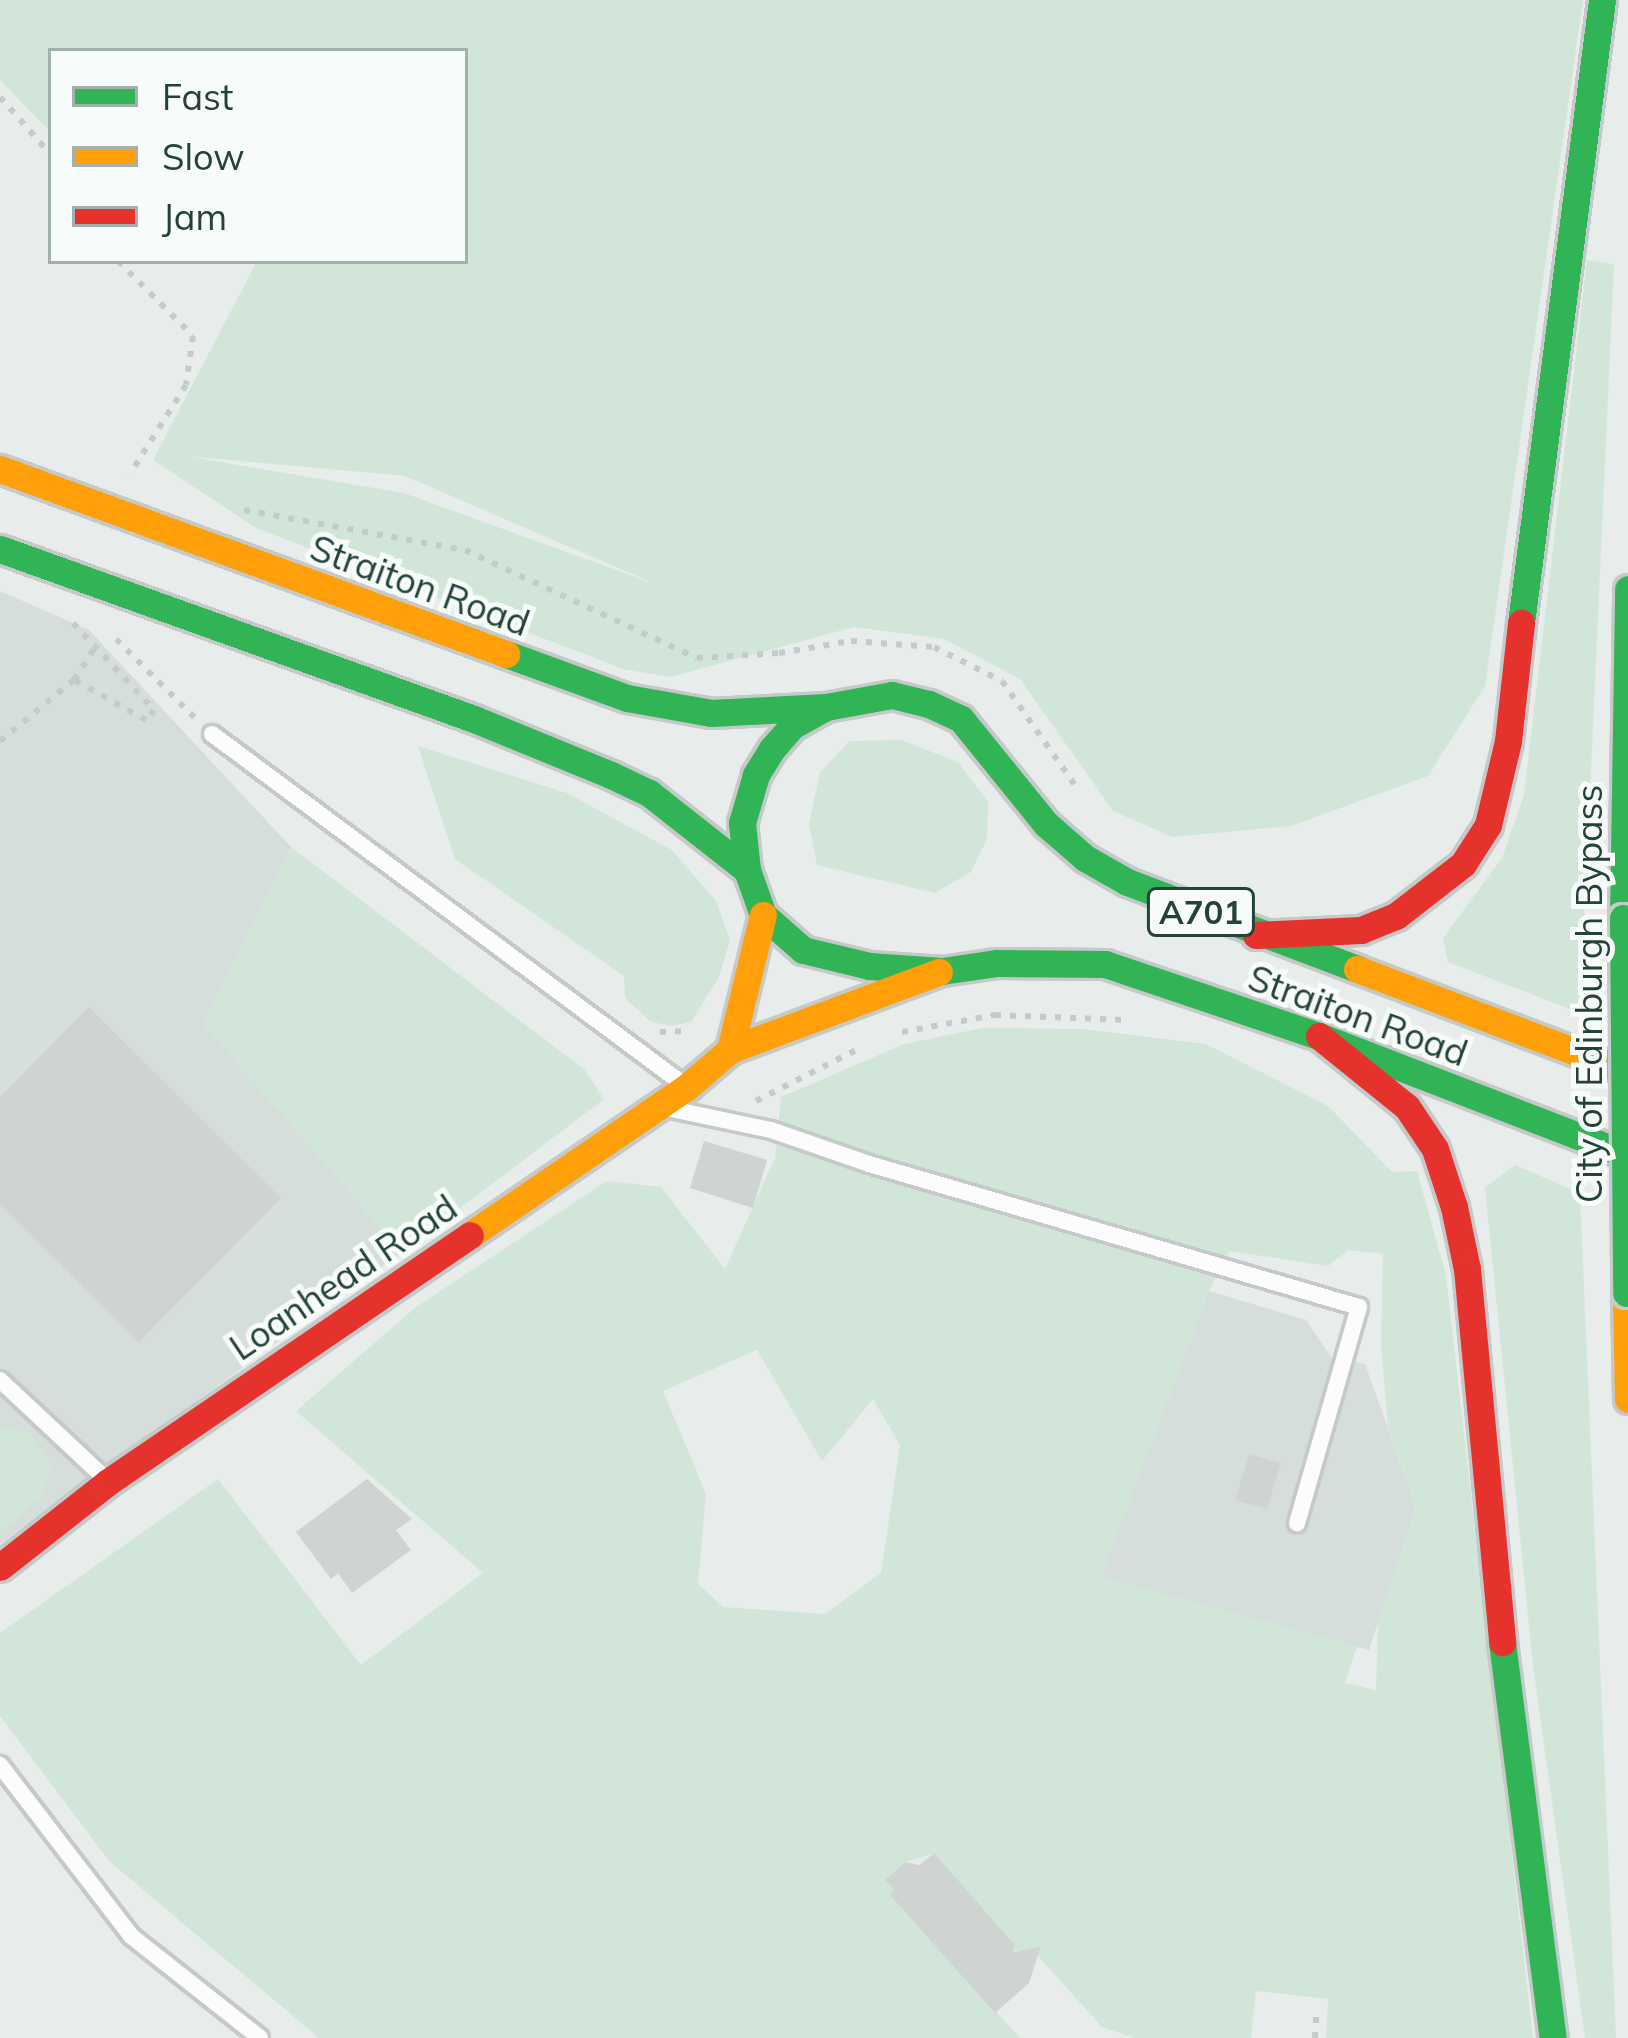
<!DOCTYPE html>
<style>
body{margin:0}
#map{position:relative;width:1628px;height:2038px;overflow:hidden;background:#e8edeb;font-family:Mulish,sans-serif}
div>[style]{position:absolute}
.built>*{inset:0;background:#d6dedb}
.green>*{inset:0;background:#d1e6d8}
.building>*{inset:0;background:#cfd4d2}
.path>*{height:6px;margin-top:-3px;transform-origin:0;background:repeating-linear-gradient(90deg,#c3ccca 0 6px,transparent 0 15px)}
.roads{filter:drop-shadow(3px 0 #c5cac8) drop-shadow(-3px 0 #c5cac8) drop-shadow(0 3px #c5cac8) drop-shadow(0 -3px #c5cac8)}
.lane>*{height:16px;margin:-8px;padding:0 8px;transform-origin:8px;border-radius:8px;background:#fcfcfc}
.fast>*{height:27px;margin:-13.5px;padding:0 13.5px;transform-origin:13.5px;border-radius:13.5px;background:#30b455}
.slow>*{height:27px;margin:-13.5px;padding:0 13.5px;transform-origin:13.5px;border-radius:13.5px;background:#ff9f0a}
.jam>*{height:27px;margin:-13.5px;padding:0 13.5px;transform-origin:13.5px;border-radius:13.5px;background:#e5322d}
.bridges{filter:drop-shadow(3px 0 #c3ccc9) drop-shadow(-3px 0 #c3ccc9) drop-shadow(0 3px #c3ccc9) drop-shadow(0 -3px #c3ccc9)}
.fast-bridge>*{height:27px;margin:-13.5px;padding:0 13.5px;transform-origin:13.5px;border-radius:13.5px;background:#30b455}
span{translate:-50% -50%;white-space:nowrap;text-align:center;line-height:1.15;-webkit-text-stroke:10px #f7fbf9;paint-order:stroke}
.shield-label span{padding:3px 9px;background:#f7fbf9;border:3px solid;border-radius:9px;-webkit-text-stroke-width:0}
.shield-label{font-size:33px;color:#24423a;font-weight:700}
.street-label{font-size:36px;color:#24423a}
.legend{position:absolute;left:48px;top:48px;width:420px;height:216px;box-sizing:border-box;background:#f7fbf9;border:3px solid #a3b1ad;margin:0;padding:15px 21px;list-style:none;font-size:36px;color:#24423a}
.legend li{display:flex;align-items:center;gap:24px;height:60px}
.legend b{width:60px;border:3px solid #a3b1ad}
</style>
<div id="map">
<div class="built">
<div style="clip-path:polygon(0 591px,89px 630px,291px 847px,203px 1023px,402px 1252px,0 1544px)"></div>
<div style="clip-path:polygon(1209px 1291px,1306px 1320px,1331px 1357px,1365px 1364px,1416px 1507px,1369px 1650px,1100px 1577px)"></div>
</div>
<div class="green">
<div style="clip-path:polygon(evenodd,0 0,1583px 0,1485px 686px,1428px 776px,1291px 826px,1172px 837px,1113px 811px,1020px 679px,944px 639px,854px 627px,670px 677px,623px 669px,256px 528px,153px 460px,257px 261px,465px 261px,465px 51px,51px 51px,51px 133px,0 80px,0 0,185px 456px,405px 476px,658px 585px,404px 493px,185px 456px)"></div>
<div style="clip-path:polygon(1587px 260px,1614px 264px,1580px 1013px,1448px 962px,1443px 938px,1502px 858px,1524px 795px)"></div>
<div style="clip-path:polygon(901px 740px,958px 762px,988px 802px,987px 839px,971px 872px,935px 893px,817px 865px,809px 824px,820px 772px,850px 741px)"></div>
<div style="clip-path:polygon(418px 746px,567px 793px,672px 850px,716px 901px,730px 940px,719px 977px,691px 1022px,672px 1026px,651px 1022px,625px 998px,624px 976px,455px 859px)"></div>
<div style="clip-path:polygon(291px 847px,584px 1069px,604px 1099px,402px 1252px,202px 1023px)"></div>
<div style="clip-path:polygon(evenodd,982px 1028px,1084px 1029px,1206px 1044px,1328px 1106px,1392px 1172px,1417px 1171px,1446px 1276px,1533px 2038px,1326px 2038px,1328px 1999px,1256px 1991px,1251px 2038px,1134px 2038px,1102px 2027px,1038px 1956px,1040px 1947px,1012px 1953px,1015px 1945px,933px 1854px,905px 1862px,886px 1880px,894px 1889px,889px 1894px,1020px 2038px,319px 2038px,110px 1862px,0 1716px,0 1633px,218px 1479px,361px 1665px,483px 1573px,296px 1411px,416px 1307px,607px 1181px,661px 1187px,725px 1269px,775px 1158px,781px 1097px,904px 1044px,982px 1028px,1349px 1250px,1383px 1254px,1381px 1345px,1388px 1427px,1416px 1507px,1378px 1622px,1376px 1690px,1345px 1683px,1357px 1646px,1101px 1577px,1209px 1291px,1229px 1251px,1328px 1266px,1349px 1250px,982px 1028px,757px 1350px,822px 1461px,873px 1399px,900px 1445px,881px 1573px,825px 1614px,723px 1607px,698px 1584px,706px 1494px,663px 1391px,757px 1350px)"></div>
<div style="clip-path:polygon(1515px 1165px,1580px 1193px,1616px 2038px,1585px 2038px,1533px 1666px,1485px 1188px)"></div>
<div style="clip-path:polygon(0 1427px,29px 1433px,51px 1463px,42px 1497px,0 1532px)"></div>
</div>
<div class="building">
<div style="clip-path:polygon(89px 1007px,281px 1198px,139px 1342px,0 1205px,0 1097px)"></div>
<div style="clip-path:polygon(704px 1141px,767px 1160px,753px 1208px,690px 1188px)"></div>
<div style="clip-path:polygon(1249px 1454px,1281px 1463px,1267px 1509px,1235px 1500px)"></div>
<div style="clip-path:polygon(367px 1479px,412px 1519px,396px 1530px,411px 1550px,352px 1593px,338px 1573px,331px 1579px,296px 1532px)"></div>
<div style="clip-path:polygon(934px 1853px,1015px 1945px,1012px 1953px,1041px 1946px,1029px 1983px,995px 2013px,889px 1894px,894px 1889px,885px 1880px,905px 1862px,919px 1865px)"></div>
</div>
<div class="path">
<div style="left:0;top:97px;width:77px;rotate:48.7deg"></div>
<div style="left:118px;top:261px;width:106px;rotate:45deg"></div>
<div style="left:193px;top:336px;width:49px;rotate:98.1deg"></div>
<div style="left:186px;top:385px;width:105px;rotate:122.2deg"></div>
<div style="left:244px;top:510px;width:225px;rotate:10.3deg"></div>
<div style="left:465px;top:550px;width:256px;rotate:25deg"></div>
<div style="left:697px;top:658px;width:82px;rotate:-3.5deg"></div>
<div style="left:779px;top:653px;width:73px;rotate:-9.5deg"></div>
<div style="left:851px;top:641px;width:83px;rotate:4.1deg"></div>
<div style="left:934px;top:647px;width:76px;rotate:26.6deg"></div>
<div style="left:1002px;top:681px;width:134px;rotate:55deg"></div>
<div style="left:73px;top:623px;width:119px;rotate:47deg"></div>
<div style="left:154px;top:710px;width:13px;rotate:129deg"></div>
<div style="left:146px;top:720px;width:82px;rotate:-150.9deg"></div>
<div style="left:116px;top:639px;width:113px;rotate:45deg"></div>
<div style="left:0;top:741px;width:96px;rotate:-39.5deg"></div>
<div style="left:74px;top:680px;width:38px;rotate:-57deg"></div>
<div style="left:660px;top:1032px;width:28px;rotate:-2deg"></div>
<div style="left:902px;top:1032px;width:95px;rotate:-10.4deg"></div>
<div style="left:995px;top:1015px;width:132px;rotate:2.2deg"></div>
<div style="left:756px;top:1101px;width:119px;rotate:-27deg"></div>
<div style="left:1315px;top:2038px;width:22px;rotate:-87deg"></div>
</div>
<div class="roads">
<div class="lane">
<div style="left:212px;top:734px;width:587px;rotate:36.62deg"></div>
<div style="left:671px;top:1109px;width:102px;rotate:11.9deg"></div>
<div style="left:771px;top:1130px;width:104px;rotate:19.1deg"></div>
<div style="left:869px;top:1164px;width:510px;rotate:16.27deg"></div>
<div style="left:1359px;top:1307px;width:225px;rotate:106deg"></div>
<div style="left:0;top:1380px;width:148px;rotate:43.1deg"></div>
<div style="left:0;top:1765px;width:215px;rotate:52.5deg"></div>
<div style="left:131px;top:1936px;width:164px;rotate:38.3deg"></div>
</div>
<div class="fast">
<div style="left:0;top:549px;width:504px;rotate:19.73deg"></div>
<div style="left:474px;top:719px;width:148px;rotate:22.2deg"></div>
<div style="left:611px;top:775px;width:42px;rotate:25.3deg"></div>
<div style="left:649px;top:793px;width:125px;rotate:38.2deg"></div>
<div style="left:1521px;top:623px;width:628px;rotate:-82.59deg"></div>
<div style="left:506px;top:654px;width:129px;rotate:20deg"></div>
<div style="left:627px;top:698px;width:85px;rotate:10.1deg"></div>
<div style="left:711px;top:713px;width:115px;rotate:-3deg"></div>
<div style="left:826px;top:707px;width:67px;rotate:-10.3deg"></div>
<div style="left:892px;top:695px;width:38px;rotate:14deg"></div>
<div style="left:929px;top:704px;width:35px;rotate:25deg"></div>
<div style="left:961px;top:719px;width:135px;rotate:51deg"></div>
<div style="left:1046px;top:824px;width:52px;rotate:41.1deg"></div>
<div style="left:1085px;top:858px;width:48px;rotate:29.7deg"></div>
<div style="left:1127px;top:882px;width:246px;rotate:20.7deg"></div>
<div style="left:826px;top:707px;width:39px;rotate:151deg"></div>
<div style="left:792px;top:726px;width:30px;rotate:131deg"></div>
<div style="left:772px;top:749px;width:31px;rotate:122deg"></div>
<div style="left:756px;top:775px;width:50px;rotate:106.3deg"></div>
<div style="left:742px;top:823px;width:47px;rotate:83.9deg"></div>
<div style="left:747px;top:870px;width:48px;rotate:70.4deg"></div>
<div style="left:763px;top:915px;width:53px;rotate:41.2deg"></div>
<div style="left:803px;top:950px;width:68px;rotate:13.6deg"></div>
<div style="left:869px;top:966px;width:73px;rotate:3.9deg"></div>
<div style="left:942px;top:971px;width:56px;rotate:-8.3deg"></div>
<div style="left:997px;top:963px;width:108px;rotate:0.5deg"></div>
<div style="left:1105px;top:964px;width:226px;rotate:18.6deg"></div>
<div style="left:1319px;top:1036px;width:331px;rotate:21.1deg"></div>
<div style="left:1623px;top:918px;width:329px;rotate:-89.1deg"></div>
<div style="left:1502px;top:1642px;width:399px;rotate:82.7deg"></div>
</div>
<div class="slow">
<div style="left:0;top:469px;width:539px;rotate:20.08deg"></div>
<div style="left:1357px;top:969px;width:290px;rotate:20.8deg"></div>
<div style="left:730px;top:1050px;width:139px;rotate:-76.3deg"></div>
<div style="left:470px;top:1235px;width:263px;rotate:-34.3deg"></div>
<div style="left:687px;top:1087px;width:57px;rotate:-40.7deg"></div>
<div style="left:730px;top:1050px;width:223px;rotate:-20.5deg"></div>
<div style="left:1626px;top:1293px;width:106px;rotate:88.9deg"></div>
</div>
<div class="jam">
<div style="left:1256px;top:935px;width:105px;rotate:-2.7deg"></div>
<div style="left:1361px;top:930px;width:38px;rotate:-22deg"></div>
<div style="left:1396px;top:916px;width:85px;rotate:-37.8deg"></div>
<div style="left:1463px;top:864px;width:46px;rotate:-57.3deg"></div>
<div style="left:1488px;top:825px;width:86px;rotate:-76.6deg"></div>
<div style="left:1508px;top:741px;width:119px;rotate:-83.7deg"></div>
<div style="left:1319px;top:1036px;width:113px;rotate:38.9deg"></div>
<div style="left:1407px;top:1107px;width:50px;rotate:56.3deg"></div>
<div style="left:1435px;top:1149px;width:61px;rotate:71.9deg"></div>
<div style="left:1454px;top:1207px;width:63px;rotate:78.2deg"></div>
<div style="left:1467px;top:1269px;width:375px;rotate:84.6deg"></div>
<div style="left:0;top:1567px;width:137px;rotate:-38.2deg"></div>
<div style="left:108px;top:1482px;width:438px;rotate:-34.3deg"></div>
</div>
</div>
<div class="bridges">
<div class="fast-bridge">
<div style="left:1623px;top:918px;width:375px;rotate:89.5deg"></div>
</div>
</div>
<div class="shield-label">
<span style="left:1201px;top:912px">A701</span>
</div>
<div class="street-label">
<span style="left:420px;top:585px;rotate:20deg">Straiton Road</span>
<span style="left:1589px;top:994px;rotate:-90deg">City of Edinburgh Bypass</span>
<span style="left:1358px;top:1015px;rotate:20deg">Straiton Road</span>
<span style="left:343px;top:1277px;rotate:-34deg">Loanhead Road</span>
</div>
<ul class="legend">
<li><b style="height:15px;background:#30b455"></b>Fast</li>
<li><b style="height:15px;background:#ff9f0a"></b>Slow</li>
<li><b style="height:15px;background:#e5322d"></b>Jam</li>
</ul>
</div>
